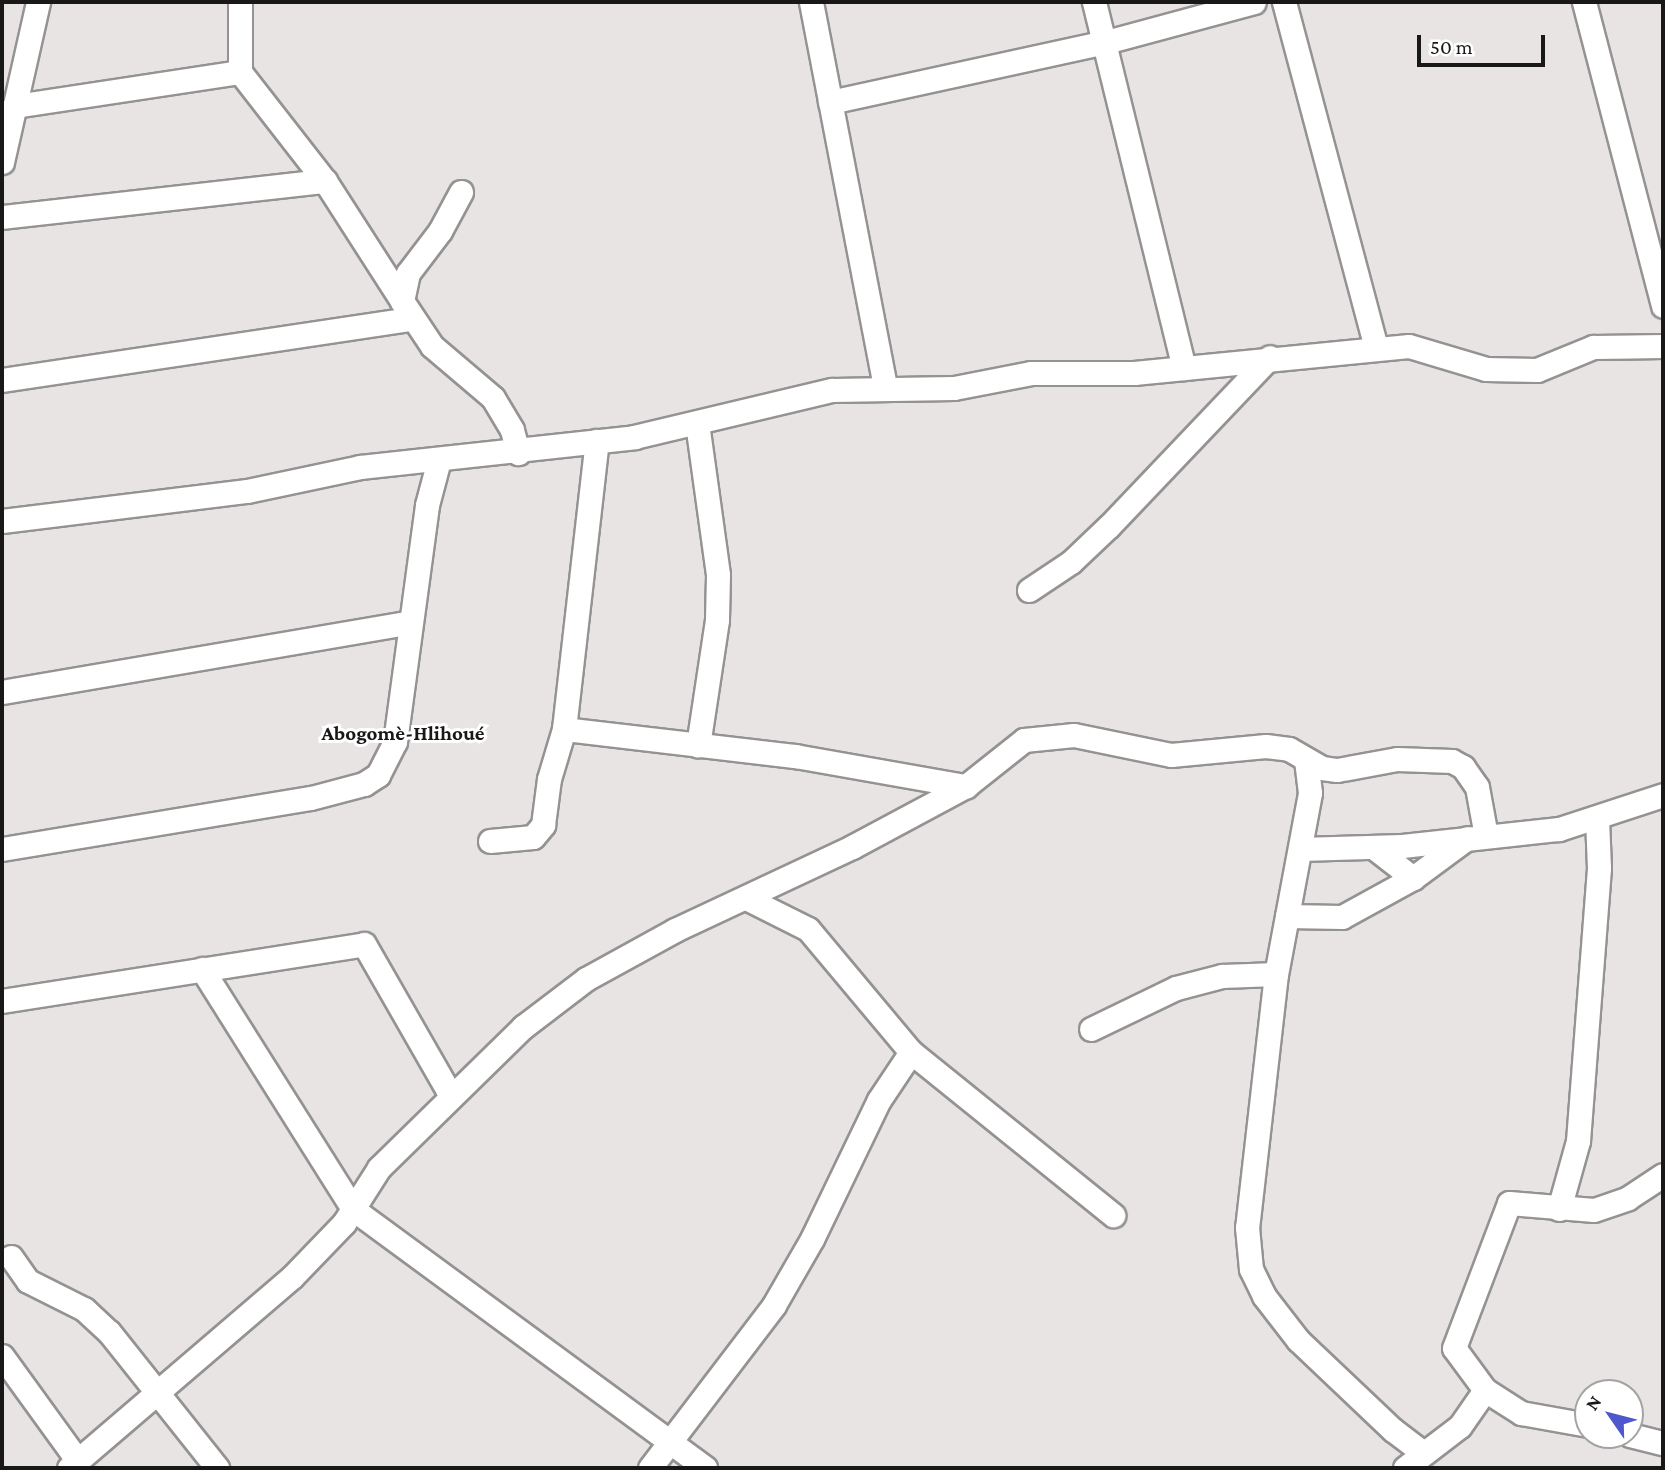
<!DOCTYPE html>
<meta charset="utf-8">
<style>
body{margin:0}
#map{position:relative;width:1665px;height:1470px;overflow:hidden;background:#e7e4e3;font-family:"Crimson Pro",serif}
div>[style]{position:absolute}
.roads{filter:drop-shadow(2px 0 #959292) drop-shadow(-2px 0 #959292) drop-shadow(0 2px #959292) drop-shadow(0 -2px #959292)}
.minor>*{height:23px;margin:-11.5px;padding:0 11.5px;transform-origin:11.5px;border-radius:11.5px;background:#fff}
span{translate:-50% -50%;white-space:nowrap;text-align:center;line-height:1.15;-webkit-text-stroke:6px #fff;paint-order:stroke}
.quarter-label{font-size:21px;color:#191818;font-weight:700}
.frame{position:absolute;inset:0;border:4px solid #191818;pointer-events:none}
.north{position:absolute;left:1574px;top:1379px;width:70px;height:70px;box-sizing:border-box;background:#fff;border:2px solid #a3a3a3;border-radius:50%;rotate:305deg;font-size:19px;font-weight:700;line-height:28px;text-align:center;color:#191818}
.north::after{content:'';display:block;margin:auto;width:24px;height:32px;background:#4e57cd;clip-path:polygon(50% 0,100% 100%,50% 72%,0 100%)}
.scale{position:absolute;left:1417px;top:35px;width:128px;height:32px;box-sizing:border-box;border:4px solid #191818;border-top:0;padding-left:9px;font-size:21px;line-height:24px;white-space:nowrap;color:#191818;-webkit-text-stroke:5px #fff;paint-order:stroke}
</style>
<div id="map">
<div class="roads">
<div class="minor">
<div style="left:240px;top:2px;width:70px;rotate:90deg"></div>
<div style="left:240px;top:72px;width:138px;rotate:52.1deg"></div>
<div style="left:325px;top:181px;width:143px;rotate:57.3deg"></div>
<div style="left:811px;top:2px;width:392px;rotate:79.1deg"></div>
<div style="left:1094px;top:2px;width:377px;rotate:76.2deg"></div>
<div style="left:1284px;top:2px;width:358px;rotate:75.1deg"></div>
<div style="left:1584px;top:2px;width:314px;rotate:75.4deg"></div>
<div style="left:830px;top:102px;width:282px;rotate:-12.3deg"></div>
<div style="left:1106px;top:42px;width:153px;rotate:-15.1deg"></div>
<div style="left:2px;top:119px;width:18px;rotate:-45deg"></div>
<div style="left:15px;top:106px;width:228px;rotate:-8.6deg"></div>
<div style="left:2px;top:162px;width:164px;rotate:-77.3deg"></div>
<div style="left:461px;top:192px;width:44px;rotate:118.3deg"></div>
<div style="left:440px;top:231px;width:53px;rotate:127.3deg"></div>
<div style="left:408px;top:273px;width:29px;rotate:102deg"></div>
<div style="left:402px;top:301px;width:54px;rotate:56.3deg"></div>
<div style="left:432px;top:346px;width:80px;rotate:40.4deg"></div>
<div style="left:493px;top:398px;width:37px;rotate:59deg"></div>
<div style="left:512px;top:430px;width:24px;rotate:75deg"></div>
<div style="left:2px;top:217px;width:325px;rotate:-6.4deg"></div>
<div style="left:2px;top:380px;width:415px;rotate:-8.5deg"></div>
<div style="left:697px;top:423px;width:153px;rotate:82.1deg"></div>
<div style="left:718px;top:575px;width:45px;rotate:91.3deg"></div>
<div style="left:717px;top:620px;width:127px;rotate:98.6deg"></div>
<div style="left:2px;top:521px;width:247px;rotate:-7deg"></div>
<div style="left:247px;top:491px;width:116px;rotate:-12deg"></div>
<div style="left:360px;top:467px;width:276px;rotate:-6.2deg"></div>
<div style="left:634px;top:437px;width:204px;rotate:-13.4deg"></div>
<div style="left:832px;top:390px;width:122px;rotate:-0.9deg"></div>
<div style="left:954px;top:388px;width:78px;rotate:-11deg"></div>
<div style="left:1031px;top:373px;width:103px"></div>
<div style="left:1134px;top:373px;width:276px;rotate:-5.6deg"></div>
<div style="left:1409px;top:346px;width:80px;rotate:16.6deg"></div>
<div style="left:1486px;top:369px;width:51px;rotate:1.1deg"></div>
<div style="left:1537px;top:370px;width:61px;rotate:-22.3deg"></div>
<div style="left:1593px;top:347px;width:70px;rotate:-0.8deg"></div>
<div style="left:1029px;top:590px;width:50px;rotate:-33.7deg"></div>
<div style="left:1071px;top:562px;width:52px;rotate:-43.5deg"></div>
<div style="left:1109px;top:526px;width:233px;rotate:-46.4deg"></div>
<div style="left:2px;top:692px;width:414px;rotate:-9.7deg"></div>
<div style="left:564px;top:729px;width:233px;rotate:6.7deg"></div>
<div style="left:795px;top:756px;width:174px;rotate:10deg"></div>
<div style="left:1306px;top:760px;width:33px;rotate:83deg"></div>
<div style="left:1310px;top:793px;width:184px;rotate:100.6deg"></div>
<div style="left:1276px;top:974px;width:255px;rotate:96.5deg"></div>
<div style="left:1247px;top:1227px;width:42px;rotate:84.6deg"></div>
<div style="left:1251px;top:1269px;width:30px;rotate:64deg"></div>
<div style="left:1264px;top:1296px;width:56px;rotate:52.3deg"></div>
<div style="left:1298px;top:1340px;width:131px;rotate:43.5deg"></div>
<div style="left:1393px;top:1430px;width:35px;rotate:37deg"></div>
<div style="left:490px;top:841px;width:43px;rotate:-5.3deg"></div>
<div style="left:533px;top:837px;width:16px;rotate:-50deg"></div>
<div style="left:543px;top:825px;width:46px;rotate:-82.6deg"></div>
<div style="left:549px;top:779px;width:52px;rotate:-73.3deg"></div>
<div style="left:564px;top:729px;width:290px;rotate:-83.5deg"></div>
<div style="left:1373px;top:847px;width:51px;rotate:37.8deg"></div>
<div style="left:2px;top:849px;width:313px;rotate:-9.4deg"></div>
<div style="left:311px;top:798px;width:55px;rotate:-14.8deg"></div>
<div style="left:364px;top:784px;width:17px;rotate:-33deg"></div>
<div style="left:378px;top:775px;width:37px;rotate:-63deg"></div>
<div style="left:395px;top:742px;width:239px;rotate:-82.3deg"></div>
<div style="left:427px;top:505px;width:47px;rotate:-75.1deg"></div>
<div style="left:1300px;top:849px;width:102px;rotate:-1.7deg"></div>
<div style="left:1402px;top:846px;width:158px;rotate:-6.2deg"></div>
<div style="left:1559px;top:829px;width:109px;rotate:-18.1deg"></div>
<div style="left:746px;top:898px;width:69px;rotate:26.6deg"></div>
<div style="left:808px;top:929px;width:160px;rotate:50.1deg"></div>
<div style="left:911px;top:1052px;width:260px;rotate:38.9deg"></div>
<div style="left:1287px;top:916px;width:55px;rotate:1deg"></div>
<div style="left:1342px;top:917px;width:81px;rotate:-28.8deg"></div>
<div style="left:1413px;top:878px;width:67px;rotate:-36.5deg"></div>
<div style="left:202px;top:969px;width:284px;rotate:57.8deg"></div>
<div style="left:353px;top:1209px;width:437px;rotate:36.3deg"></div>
<div style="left:2px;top:1001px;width:366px;rotate:-8.9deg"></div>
<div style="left:364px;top:944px;width:175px;rotate:60.2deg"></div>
<div style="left:1091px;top:1029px;width:94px;rotate:-25.8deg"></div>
<div style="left:1176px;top:988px;width:48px;rotate:-14.6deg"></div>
<div style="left:1222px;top:976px;width:54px;rotate:-2.1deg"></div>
<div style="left:1559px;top:1209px;width:71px;rotate:-74.4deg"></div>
<div style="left:1578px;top:1141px;width:274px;rotate:-85.6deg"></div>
<div style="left:1599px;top:868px;width:50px;rotate:-92.3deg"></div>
<div style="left:11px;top:1257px;width:29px;rotate:55deg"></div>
<div style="left:28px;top:1281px;width:63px;rotate:26.6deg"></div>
<div style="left:84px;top:1309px;width:34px;rotate:43deg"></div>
<div style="left:109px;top:1332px;width:174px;rotate:51.5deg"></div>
<div style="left:2px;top:1356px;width:130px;rotate:54.1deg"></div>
<div style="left:1485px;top:1390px;width:52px;rotate:-126.4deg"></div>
<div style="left:1454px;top:1348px;width:155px;rotate:-69.2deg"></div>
<div style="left:1509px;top:1203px;width:85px;rotate:4.7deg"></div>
<div style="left:1594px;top:1210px;width:36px;rotate:-19deg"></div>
<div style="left:1628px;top:1198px;width:42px;rotate:-33.3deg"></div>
<div style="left:1630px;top:1435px;width:34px;rotate:14deg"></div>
<div style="left:69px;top:1468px;width:294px;rotate:-40.6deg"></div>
<div style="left:292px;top:1277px;width:75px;rotate:-46.1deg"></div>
<div style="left:344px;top:1223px;width:65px;rotate:-57.5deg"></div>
<div style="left:379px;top:1168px;width:202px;rotate:-44.4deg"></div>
<div style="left:523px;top:1027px;width:79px;rotate:-37.3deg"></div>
<div style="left:586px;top:979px;width:102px;rotate:-28.8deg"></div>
<div style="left:675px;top:930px;width:195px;rotate:-25.1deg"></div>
<div style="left:852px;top:847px;width:129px;rotate:-28.2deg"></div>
<div style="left:966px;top:786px;width:74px;rotate:-38.4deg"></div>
<div style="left:1024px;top:740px;width:50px;rotate:-5.7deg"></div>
<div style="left:1074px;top:735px;width:99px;rotate:11.7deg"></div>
<div style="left:1171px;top:755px;width:95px;rotate:-5.4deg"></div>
<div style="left:1266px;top:746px;width:23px;rotate:7deg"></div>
<div style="left:1289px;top:749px;width:38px;rotate:30deg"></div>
<div style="left:1322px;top:768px;width:15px;rotate:8deg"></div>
<div style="left:1337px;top:770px;width:61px;rotate:-10.4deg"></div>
<div style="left:1397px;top:759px;width:55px;rotate:2.1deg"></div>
<div style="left:1452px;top:761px;width:13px;rotate:29deg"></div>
<div style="left:1463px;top:767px;width:24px;rotate:55deg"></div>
<div style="left:1477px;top:787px;width:50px;rotate:79.6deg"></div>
<div style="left:650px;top:1468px;width:205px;rotate:-52.7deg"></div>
<div style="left:774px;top:1305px;width:76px;rotate:-60.1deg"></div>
<div style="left:812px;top:1239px;width:154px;rotate:-64.3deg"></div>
<div style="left:879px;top:1100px;width:58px;rotate:-56.3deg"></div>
<div style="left:1405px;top:1468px;width:69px;rotate:-37.4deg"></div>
<div style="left:1460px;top:1426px;width:44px;rotate:-55.2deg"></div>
<div style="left:1485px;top:1390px;width:43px;rotate:32.6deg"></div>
<div style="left:1521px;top:1413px;width:68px;rotate:10.2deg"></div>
</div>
</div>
<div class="quarter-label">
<span style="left:403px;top:733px">Abogomè-Hlihoué</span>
</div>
<div class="frame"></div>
<div class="north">N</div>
<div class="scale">50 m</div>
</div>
